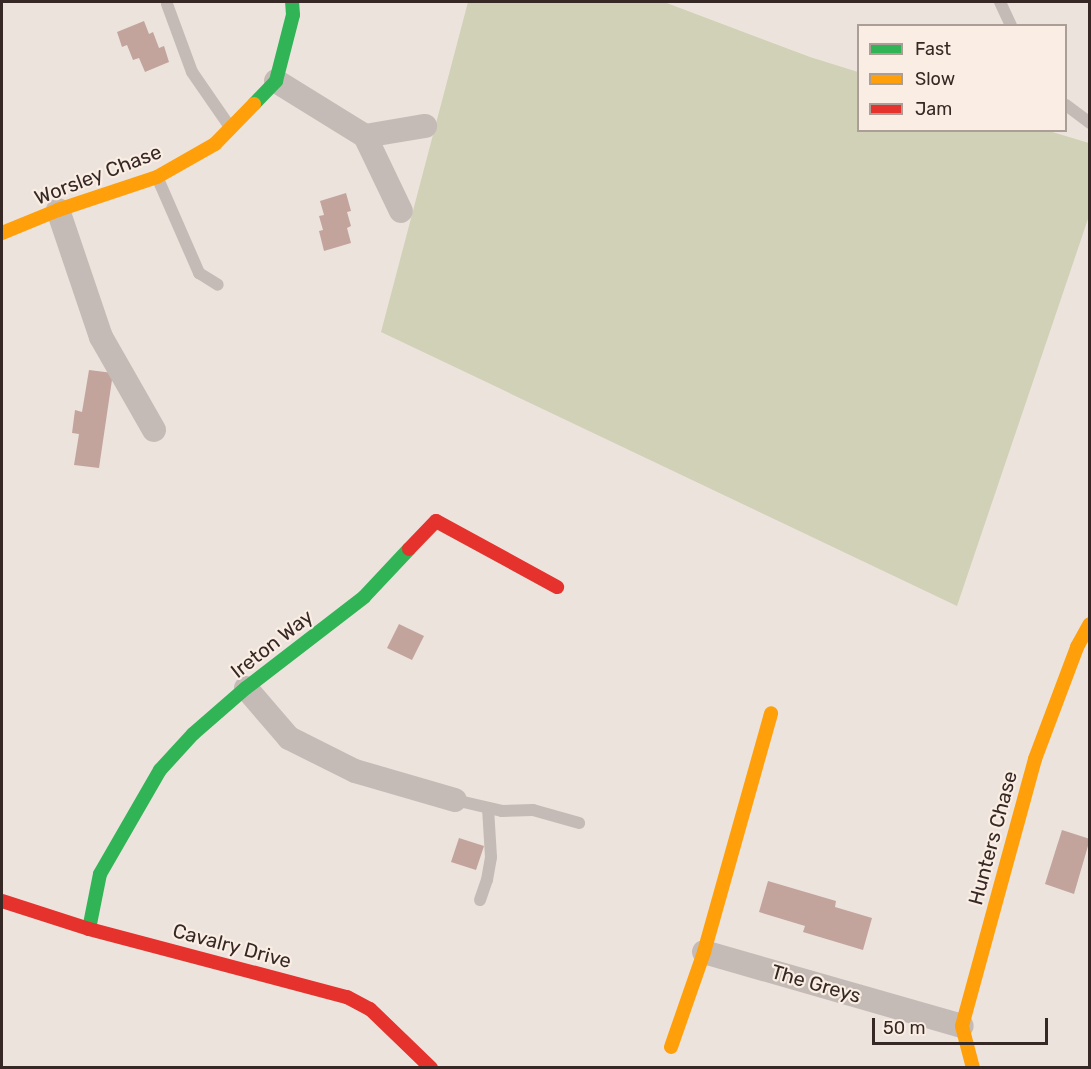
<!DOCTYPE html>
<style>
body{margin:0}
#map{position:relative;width:1091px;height:1069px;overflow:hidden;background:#ede3dd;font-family:Rubik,sans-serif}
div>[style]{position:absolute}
.green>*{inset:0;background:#d0d1b6}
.building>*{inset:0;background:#c2a49d}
.lane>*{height:12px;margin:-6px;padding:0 6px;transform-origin:6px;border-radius:6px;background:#c5bbb6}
.street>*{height:24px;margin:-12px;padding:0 12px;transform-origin:12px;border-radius:12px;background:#c5bbb6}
.fast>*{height:14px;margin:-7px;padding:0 7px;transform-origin:7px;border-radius:7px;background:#30b455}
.slow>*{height:14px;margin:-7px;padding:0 7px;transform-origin:7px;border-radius:7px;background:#ff9f0a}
.jam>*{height:14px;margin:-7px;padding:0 7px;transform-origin:7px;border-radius:7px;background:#e5322d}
span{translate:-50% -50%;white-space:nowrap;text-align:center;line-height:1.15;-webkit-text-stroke:4.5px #faede3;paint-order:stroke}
.street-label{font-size:20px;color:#352825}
.frame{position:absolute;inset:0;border:3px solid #352825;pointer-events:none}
.legend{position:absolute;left:857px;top:24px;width:210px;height:108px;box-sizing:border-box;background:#faede3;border:2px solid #ab9e97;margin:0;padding:8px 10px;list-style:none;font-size:18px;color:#352825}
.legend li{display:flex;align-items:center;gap:12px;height:30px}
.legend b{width:30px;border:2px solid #ab9e97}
.scale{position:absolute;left:872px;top:1018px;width:176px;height:27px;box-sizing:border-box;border:3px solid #352825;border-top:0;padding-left:8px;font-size:18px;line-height:21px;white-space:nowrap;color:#352825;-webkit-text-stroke:4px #faede3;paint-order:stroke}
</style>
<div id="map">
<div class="green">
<div style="clip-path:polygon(468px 2px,664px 2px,810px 57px,858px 72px,858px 130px,1049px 131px,1089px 143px,1089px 216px,957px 606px,381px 332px)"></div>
</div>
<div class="building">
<div style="clip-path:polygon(144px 21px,149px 34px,153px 32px,159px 48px,164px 46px,169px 62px,145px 72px,139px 58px,133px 60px,127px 45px,122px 47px,117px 32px)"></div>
<div style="clip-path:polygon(346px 193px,351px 211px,347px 212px,351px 226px,347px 228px,351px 243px,324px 251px,319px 231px,323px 230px,319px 216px,324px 215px,320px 201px)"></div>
<div style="clip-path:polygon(89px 370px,113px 373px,99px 468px,74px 465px,79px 434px,72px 433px,75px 410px,82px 412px)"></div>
<div style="clip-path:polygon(399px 624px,424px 636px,412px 660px,387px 648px)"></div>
<div style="clip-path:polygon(1062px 830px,1090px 839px,1074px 894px,1045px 884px)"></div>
<div style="clip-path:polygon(459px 838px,484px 846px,476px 870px,451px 862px)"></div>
<div style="clip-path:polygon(768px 881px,836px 901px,835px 907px,872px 918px,863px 950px,803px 932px,805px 926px,759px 912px)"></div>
</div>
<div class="lane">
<div style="left:1000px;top:2px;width:26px;rotate:65deg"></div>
<div style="left:167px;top:4px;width:72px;rotate:69.8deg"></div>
<div style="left:192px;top:72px;width:67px;rotate:55.4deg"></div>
<div style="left:1066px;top:105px;width:30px;rotate:37deg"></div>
<div style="left:158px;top:179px;width:103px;rotate:66.4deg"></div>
<div style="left:199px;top:273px;width:22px;rotate:32deg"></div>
<div style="left:455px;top:800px;width:48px;rotate:13.2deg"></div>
<div style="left:502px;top:811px;width:31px;rotate:-2deg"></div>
<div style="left:533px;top:810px;width:48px;rotate:15.8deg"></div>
<div style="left:480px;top:900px;width:21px;rotate:-71deg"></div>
<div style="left:487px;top:880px;width:23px;rotate:-80deg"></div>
<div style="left:491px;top:857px;width:49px;rotate:-93.5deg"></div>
</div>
<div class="street">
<div style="left:276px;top:81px;width:105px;rotate:31.7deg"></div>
<div style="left:365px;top:136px;width:61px;rotate:-9.5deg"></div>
<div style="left:365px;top:136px;width:83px;rotate:64.4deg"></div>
<div style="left:58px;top:210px;width:134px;rotate:71.3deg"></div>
<div style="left:101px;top:337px;width:107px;rotate:60.3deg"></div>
<div style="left:246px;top:688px;width:66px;rotate:49.3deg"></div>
<div style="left:289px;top:738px;width:74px;rotate:26.6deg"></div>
<div style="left:355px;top:771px;width:104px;rotate:16.2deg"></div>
<div style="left:704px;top:952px;width:268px;rotate:16deg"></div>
</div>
<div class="fast">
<div style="left:254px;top:104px;width:32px;rotate:-46deg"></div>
<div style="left:276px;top:81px;width:68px;rotate:-75.6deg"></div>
<div style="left:293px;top:15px;width:13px;rotate:-94deg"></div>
<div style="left:89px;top:929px;width:56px;rotate:-78.7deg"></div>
<div style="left:100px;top:874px;width:120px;rotate:-60deg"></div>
<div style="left:160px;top:770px;width:49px;rotate:-47.5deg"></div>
<div style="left:193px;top:734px;width:70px;rotate:-41deg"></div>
<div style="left:246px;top:688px;width:149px;rotate:-37.6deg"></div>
<div style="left:364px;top:597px;width:66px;rotate:-46.8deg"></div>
</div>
<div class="slow">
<div style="left:2px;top:233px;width:61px;rotate:-22.3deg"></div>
<div style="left:58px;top:210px;width:104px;rotate:-18.4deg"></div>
<div style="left:157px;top:177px;width:67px;rotate:-29.6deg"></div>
<div style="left:215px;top:144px;width:56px;rotate:-45.7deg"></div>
<div style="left:671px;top:1047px;width:101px;rotate:-70.8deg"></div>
<div style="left:704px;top:952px;width:248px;rotate:-74.3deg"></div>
<div style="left:973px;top:1068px;width:43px;rotate:-104.7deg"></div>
<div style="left:962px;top:1026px;width:277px;rotate:-74.7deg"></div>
<div style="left:1035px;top:759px;width:120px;rotate:-69.4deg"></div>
<div style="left:1077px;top:647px;width:26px;rotate:-61deg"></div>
</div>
<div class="jam">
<div style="left:409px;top:549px;width:39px;rotate:-46deg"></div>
<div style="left:436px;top:521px;width:138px;rotate:28.6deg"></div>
<div style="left:2px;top:901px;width:91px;rotate:17.8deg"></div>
<div style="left:89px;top:929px;width:267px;rotate:14.8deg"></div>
<div style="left:347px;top:997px;width:26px;rotate:28deg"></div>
<div style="left:370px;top:1009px;width:85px;rotate:44deg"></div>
</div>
<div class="street-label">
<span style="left:98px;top:175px;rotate:-21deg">Worsley Chase</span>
<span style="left:272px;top:644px;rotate:-38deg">Ireton Way</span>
<span style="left:993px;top:838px;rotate:-75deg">Hunters Chase</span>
<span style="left:232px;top:946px;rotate:15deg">Cavalry Drive</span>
<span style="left:816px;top:984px;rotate:16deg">The Greys</span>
</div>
<div class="frame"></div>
<ul class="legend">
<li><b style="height:8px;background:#30b455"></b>Fast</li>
<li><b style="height:8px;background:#ff9f0a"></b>Slow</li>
<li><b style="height:8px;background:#e5322d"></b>Jam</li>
</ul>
<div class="scale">50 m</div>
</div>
